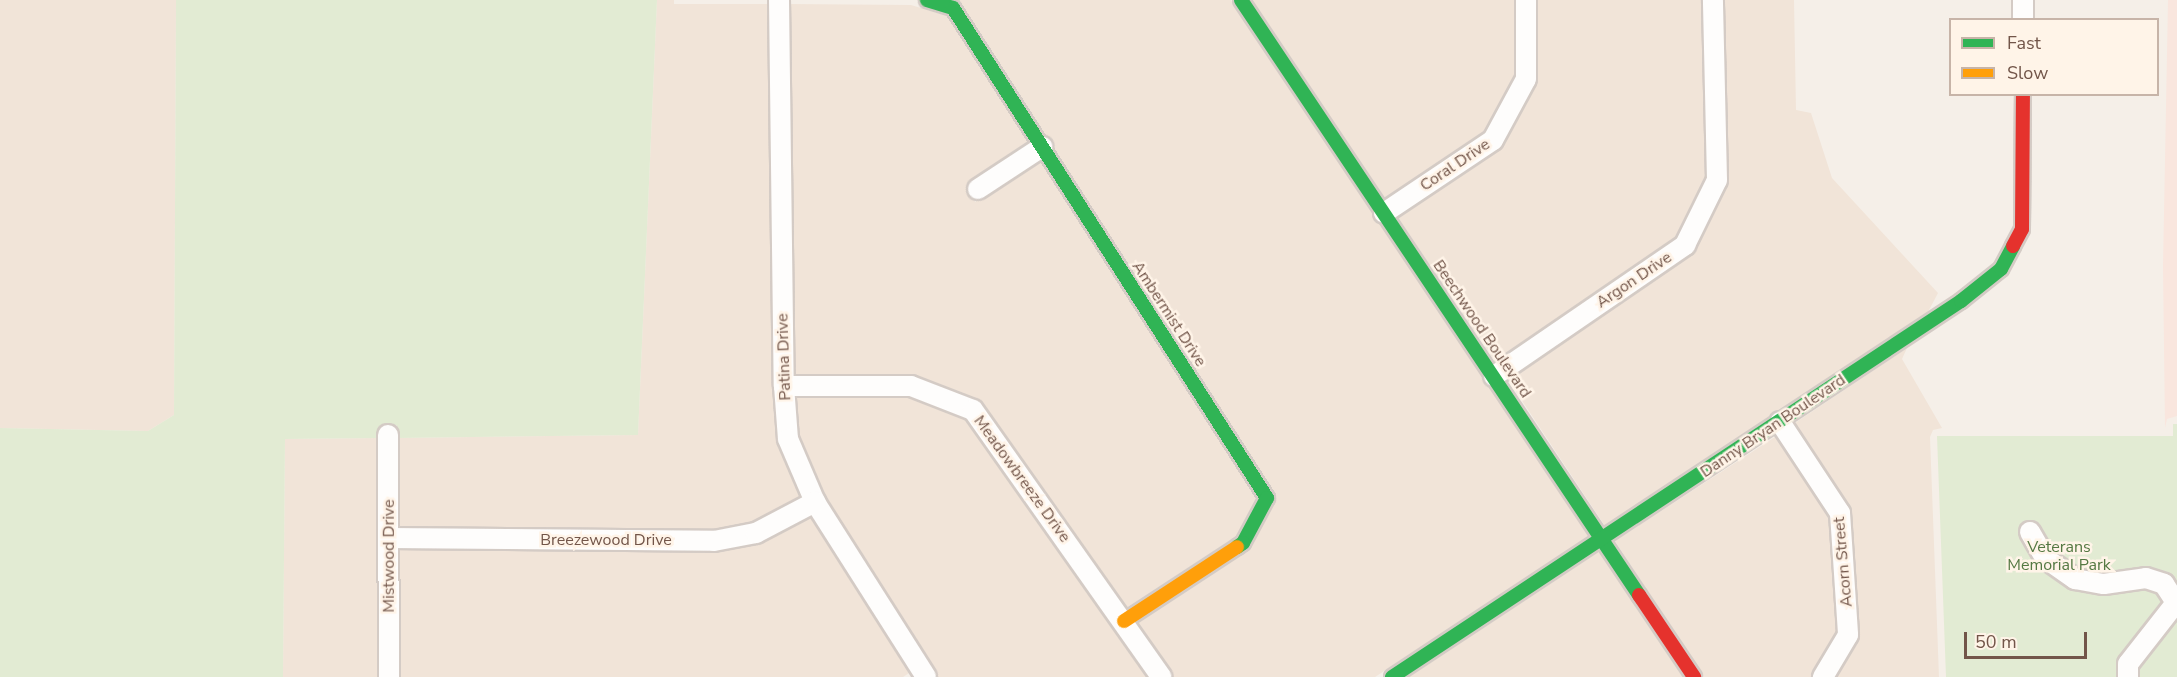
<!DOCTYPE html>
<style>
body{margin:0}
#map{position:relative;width:2177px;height:677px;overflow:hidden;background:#f5efe8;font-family:"Nunito Sans",sans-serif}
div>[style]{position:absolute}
.residential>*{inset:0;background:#f1e4d8}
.commercial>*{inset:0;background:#f9e6de}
.green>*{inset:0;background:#e2ebd3}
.roads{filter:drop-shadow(2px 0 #d4cbc5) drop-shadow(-2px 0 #d4cbc5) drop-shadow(0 2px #d4cbc5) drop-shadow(0 -2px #d4cbc5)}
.street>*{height:20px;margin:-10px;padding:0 10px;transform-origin:10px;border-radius:10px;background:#fefdfc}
.fast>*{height:14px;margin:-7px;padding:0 7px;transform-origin:7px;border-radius:7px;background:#30b455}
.slow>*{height:14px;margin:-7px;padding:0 7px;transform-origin:7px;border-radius:7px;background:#ff9f0a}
.jam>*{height:14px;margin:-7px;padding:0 7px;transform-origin:7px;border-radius:7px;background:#e5322d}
span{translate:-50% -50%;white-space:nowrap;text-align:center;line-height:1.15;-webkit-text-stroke:5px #fff4e8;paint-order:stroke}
.street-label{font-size:16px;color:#725549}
.park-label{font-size:16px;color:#547842}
.legend{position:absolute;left:1949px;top:18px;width:210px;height:78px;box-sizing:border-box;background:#fff4e8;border:2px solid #c7b4a8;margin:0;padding:8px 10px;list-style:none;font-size:18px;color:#725549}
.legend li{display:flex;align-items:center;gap:12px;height:30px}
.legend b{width:30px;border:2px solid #c7b4a8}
.scale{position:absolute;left:1964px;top:632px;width:123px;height:27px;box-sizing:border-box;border:3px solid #725549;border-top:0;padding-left:8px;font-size:18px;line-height:21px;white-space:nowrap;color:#725549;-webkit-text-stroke:4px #fff4e8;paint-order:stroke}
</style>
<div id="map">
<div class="residential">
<div style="clip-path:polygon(0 0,176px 0,174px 415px,148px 431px,0 428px)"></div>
<div style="clip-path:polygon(657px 0,674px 0,674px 4px,771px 4px,776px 396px,804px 498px,753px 524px,714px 531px,397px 529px,397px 438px,638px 435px)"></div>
<div style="clip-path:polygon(957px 0,1231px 0,1590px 536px,1375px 677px,1171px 677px,1136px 624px,1274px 503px)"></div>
<div style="clip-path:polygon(1252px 0,1517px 0,1517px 76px,1487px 133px,1386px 201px)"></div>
<div style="clip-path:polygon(1534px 0,1705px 0,1709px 177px,1678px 238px,1496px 363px,1397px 216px,1501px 145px)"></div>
<div style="clip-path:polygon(1722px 0,1794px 0,1796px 110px,1811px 113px,1832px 178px,1938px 293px,1928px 312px,1605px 526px,1507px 378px,1689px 253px,1725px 185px)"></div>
<div style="clip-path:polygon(788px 4px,911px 5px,948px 16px,1030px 144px,967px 186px,975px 202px,1040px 159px,1257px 499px,1237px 536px,1126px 608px,976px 401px,911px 376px,792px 377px)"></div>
<div style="clip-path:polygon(1907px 348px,1902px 359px,1942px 428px,1933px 430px,1930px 437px,1939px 677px,1833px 677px,1855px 640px,1848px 512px,1792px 425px)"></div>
<div style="clip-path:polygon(910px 395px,968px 418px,1150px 677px,937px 677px,822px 497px,797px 436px,793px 396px)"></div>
<div style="clip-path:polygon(1778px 435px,1832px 516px,1840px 632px,1812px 677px,1704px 677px,1615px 541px)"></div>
<div style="clip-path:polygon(380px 438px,381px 677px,283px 677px,285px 439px)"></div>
<div style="clip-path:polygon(812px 514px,912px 671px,903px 677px,398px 677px,397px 548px,714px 550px,759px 542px)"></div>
<div style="clip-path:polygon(1600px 551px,1683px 677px,1409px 677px)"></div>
</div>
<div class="commercial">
<div style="clip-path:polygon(2168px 0,2177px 0,2177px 416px,2167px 419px,2165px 428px,2163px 266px)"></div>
</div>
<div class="green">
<div style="clip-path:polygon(176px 0,657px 0,638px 435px,397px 438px,397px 425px,380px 425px,380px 438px,285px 439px,283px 677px,0 677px,0 428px,148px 431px,174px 415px)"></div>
<div style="clip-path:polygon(2173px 424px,2177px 424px,2177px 677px,1946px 677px,1937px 436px,2173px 436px)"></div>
</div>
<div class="roads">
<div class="street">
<div style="left:779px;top:0;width:386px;rotate:89.3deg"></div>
<div style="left:784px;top:386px;width:53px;rotate:85.7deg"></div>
<div style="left:788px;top:439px;width:69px;rotate:66.8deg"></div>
<div style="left:815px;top:502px;width:207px;rotate:57.6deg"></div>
<div style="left:2023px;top:20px;width:20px;rotate:-90deg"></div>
<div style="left:978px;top:189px;width:77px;rotate:-33.3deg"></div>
<div style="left:1384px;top:213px;width:131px;rotate:-33.8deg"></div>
<div style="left:1493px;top:140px;width:69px;rotate:-61.6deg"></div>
<div style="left:1526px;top:79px;width:79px;rotate:-90deg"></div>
<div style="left:1494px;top:376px;width:232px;rotate:-34.4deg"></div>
<div style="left:1685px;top:245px;width:72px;rotate:-63.8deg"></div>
<div style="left:1717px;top:180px;width:180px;rotate:-91.3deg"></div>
<div style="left:784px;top:386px;width:127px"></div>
<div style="left:911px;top:386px;width:66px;rotate:21.2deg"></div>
<div style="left:973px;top:410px;width:327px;rotate:54.8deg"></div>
<div style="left:1780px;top:422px;width:109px;rotate:56.6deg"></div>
<div style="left:1840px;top:513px;width:122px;rotate:86.2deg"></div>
<div style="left:1848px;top:635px;width:49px;rotate:120.8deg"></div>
<div style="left:388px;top:435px;width:242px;rotate:89.8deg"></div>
<div style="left:2030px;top:532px;width:30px;rotate:60deg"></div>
<div style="left:2045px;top:558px;width:37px;rotate:35deg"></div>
<div style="left:2075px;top:579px;width:29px;rotate:10deg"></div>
<div style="left:2104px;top:584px;width:42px;rotate:-8.1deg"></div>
<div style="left:2146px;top:578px;width:19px;rotate:18deg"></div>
<div style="left:2164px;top:584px;width:24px;rotate:57deg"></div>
<div style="left:389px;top:538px;width:325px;rotate:0.5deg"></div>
<div style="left:714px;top:541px;width:43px;rotate:-10.8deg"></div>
<div style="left:756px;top:533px;width:67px;rotate:-27.7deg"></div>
<div style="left:2128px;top:677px;width:13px;rotate:-90deg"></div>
<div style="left:2128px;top:664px;width:76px;rotate:-51.9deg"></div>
</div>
<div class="fast">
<div style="left:927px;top:0;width:27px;rotate:17deg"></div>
<div style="left:953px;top:8px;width:582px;rotate:57.35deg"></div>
<div style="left:1267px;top:498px;width:51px;rotate:118.1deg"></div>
<div style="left:1243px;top:543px;width:7px;rotate:146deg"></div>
<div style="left:1241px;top:0;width:716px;rotate:56.22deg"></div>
<div style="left:1392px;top:677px;width:682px;rotate:-33.46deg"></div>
<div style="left:1961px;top:301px;width:51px;rotate:-38.7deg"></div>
<div style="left:2001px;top:269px;width:26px;rotate:-62deg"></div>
</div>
<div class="slow">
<div style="left:1124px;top:621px;width:135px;rotate:-33.2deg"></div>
</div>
<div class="jam">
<div style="left:2013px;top:246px;width:19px;rotate:-62deg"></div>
<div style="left:2022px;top:229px;width:135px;rotate:-89.6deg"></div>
<div style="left:1639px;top:595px;width:99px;rotate:56.1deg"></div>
</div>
</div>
<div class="street-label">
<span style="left:1455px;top:165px;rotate:-34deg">Coral Drive</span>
<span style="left:1634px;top:280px;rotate:-34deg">Argon Drive</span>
<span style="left:1169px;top:314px;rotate:57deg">Ambermist Drive</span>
<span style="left:1482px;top:329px;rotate:56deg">Beechwood Boulevard</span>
<span style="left:784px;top:357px;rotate:-92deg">Patina Drive</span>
<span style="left:1773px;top:426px;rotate:-34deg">Danny Bryan Boulevard</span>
<span style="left:1022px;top:479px;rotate:54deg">Meadowbreeze Drive</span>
<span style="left:606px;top:540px">Breezewood Drive</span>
<span style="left:389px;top:556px;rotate:-90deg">Mistwood Drive</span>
<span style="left:1843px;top:562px;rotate:-95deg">Acorn Street</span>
</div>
<div class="park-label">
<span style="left:2059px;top:556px">Veterans<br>Memorial Park</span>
</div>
<ul class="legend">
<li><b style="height:8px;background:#30b455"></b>Fast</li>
<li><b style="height:8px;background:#ff9f0a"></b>Slow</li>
</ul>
<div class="scale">50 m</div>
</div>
